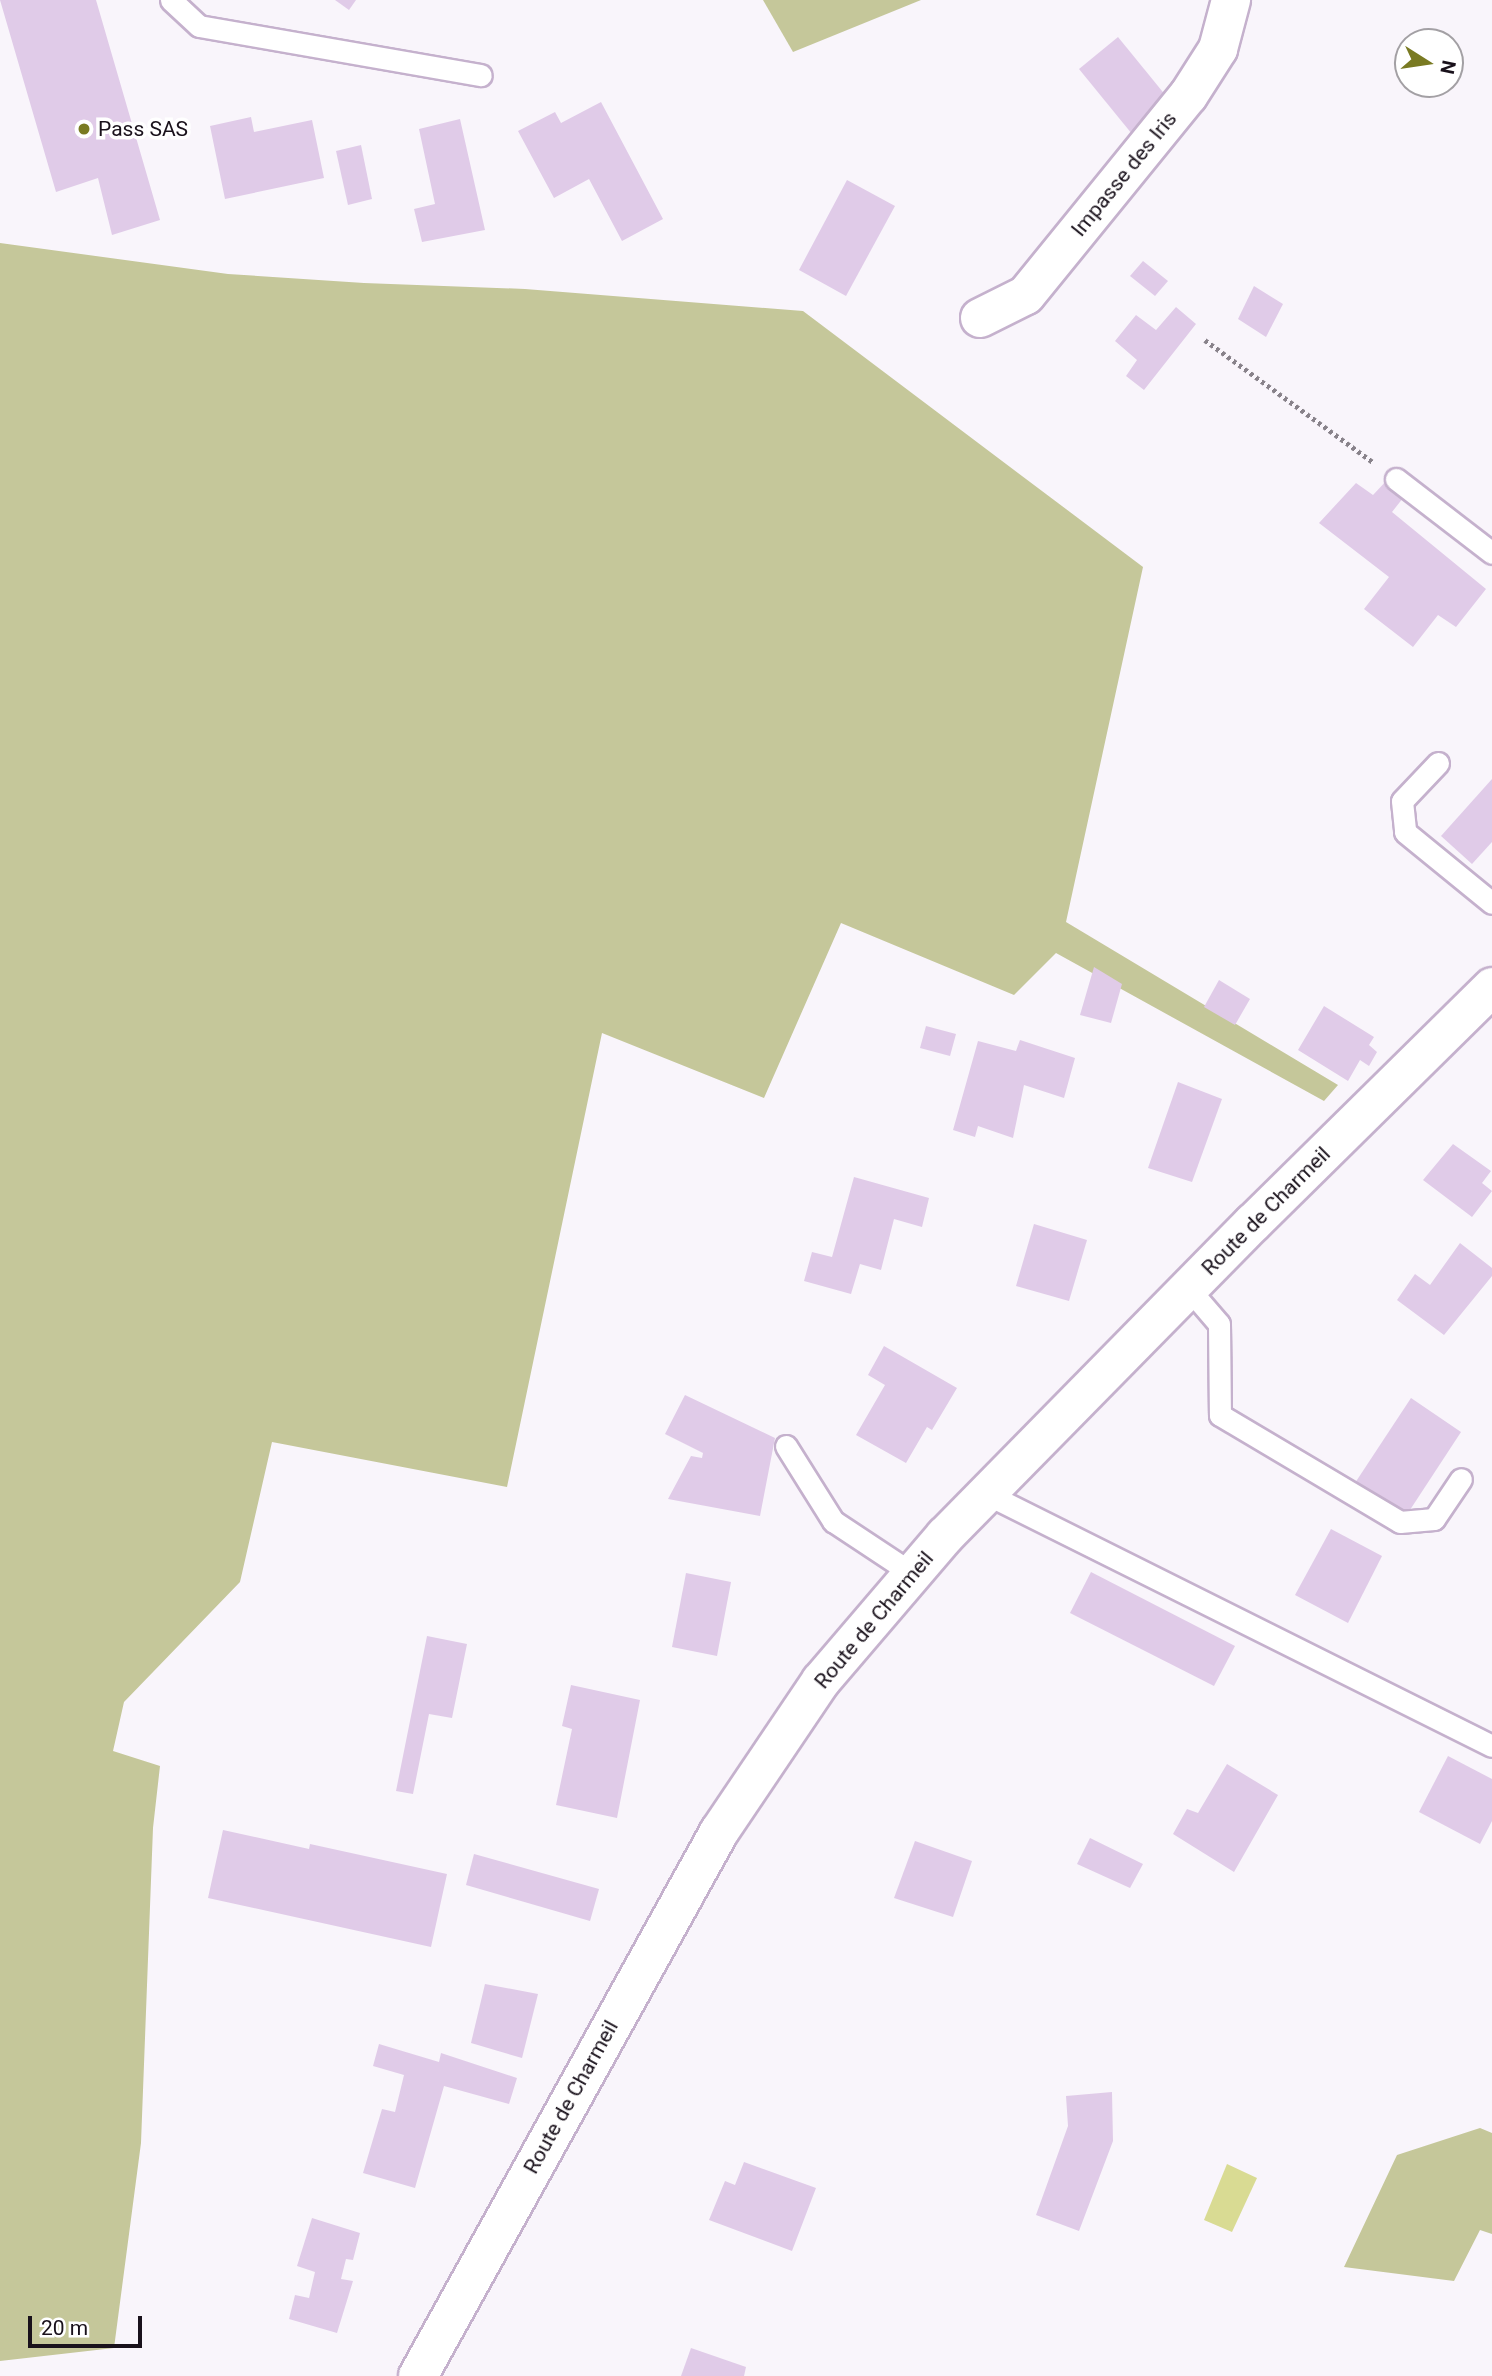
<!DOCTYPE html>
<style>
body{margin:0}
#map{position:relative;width:1492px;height:2376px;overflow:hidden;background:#f9f5fb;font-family:Roboto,sans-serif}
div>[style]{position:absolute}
.green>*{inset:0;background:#c5c79a}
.water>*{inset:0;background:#d9db93}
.building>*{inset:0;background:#e0cbe8}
.path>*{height:4.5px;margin-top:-2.25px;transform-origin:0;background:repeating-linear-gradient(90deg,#88828a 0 3.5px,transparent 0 7px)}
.roads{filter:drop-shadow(2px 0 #c5b1cd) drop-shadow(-2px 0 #c5b1cd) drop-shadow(0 2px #c5b1cd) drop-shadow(0 -2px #c5b1cd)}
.service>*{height:21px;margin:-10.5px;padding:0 10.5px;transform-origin:10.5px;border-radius:10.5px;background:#fff}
.minor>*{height:38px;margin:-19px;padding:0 19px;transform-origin:19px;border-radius:19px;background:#fff}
.secondary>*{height:38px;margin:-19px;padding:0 19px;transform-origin:19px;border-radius:19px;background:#fff}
.dots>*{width:19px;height:19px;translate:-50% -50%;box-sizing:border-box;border:4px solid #fff;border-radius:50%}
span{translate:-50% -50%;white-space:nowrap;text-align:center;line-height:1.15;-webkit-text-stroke:7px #fff;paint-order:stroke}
.poi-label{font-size:21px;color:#19111b}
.left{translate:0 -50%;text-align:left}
.street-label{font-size:21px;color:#19111b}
.north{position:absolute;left:1394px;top:28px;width:70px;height:70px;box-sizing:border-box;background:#fff;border:2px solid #a3a0a4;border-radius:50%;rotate:102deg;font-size:19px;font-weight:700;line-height:28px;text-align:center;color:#19111b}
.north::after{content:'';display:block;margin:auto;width:24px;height:32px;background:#797a22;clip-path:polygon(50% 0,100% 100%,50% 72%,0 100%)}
.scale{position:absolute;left:28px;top:2316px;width:114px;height:32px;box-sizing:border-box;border:4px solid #19111b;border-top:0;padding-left:9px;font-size:21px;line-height:24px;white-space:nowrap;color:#19111b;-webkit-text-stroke:5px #fff;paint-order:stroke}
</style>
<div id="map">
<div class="green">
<div style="clip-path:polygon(763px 0,921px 0,793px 52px)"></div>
<div style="clip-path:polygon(0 243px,228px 274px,364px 283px,525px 289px,803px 311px,1143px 567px,1066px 922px,1338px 1085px,1324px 1101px,1056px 953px,1014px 995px,841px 923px,764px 1098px,602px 1033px,507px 1487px,272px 1442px,240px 1582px,124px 1702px,113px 1751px,160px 1766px,153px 1828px,141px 2143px,114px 2348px,0 2361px)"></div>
<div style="clip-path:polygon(1480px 2128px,1492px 2133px,1492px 2234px,1480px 2230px,1454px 2281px,1344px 2267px,1397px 2155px)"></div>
</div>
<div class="water">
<div style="clip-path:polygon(1227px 2164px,1257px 2178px,1232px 2232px,1204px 2220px)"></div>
</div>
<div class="building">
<div style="clip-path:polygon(0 0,96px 0,160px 220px,112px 235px,98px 178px,56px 192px)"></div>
<div style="clip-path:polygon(335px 0,356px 0,349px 10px)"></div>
<div style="clip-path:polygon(1118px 37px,1171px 102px,1132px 134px,1079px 69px)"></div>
<div style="clip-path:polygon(601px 102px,663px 219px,622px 241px,589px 179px,554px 198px,518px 131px,555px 112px,561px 123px)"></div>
<div style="clip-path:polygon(251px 117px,254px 132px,312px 120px,324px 178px,225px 199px,210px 126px)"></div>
<div style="clip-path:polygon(460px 119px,485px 230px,422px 242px,414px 209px,435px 204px,419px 129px)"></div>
<div style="clip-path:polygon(361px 145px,372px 199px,348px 205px,336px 151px)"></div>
<div style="clip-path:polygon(847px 180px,895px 206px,846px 296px,799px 270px)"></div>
<div style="clip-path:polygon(1143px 261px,1168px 281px,1155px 296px,1130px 276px)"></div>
<div style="clip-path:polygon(1254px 286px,1283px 304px,1266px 337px,1238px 319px)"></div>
<div style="clip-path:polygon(1176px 307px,1196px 324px,1144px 390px,1126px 376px,1137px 360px,1115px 341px,1136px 315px,1156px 330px)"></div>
<div style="clip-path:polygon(1389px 478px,1407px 493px,1392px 512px,1486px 589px,1456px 627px,1438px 615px,1413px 647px,1364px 609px,1389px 577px,1319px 523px,1356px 483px,1373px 495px)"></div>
<div style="clip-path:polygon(1492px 779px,1492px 842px,1472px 864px,1441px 836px)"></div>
<div style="clip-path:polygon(1094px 967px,1122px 984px,1111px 1023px,1080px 1015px)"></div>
<div style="clip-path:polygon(1219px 980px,1250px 999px,1235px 1025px,1204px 1007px)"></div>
<div style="clip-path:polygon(1324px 1006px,1374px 1037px,1369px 1045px,1377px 1052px,1369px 1066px,1360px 1060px,1348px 1081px,1298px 1050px)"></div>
<div style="clip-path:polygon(926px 1026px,956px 1034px,950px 1056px,920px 1048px)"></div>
<div style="clip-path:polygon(1020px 1040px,1075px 1058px,1064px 1098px,1024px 1085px,1013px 1138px,978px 1126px,975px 1137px,953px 1130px,978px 1041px,1016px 1051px)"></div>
<div style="clip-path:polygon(1178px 1082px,1222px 1099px,1192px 1182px,1148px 1168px)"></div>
<div style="clip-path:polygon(1453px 1144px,1491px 1171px,1482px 1183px,1492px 1191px,1472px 1217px,1423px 1180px)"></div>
<div style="clip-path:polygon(854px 1177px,929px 1198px,922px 1227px,894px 1219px,881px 1270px,860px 1264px,851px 1294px,804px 1281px,812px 1252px,832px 1257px)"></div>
<div style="clip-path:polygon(1034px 1224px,1087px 1240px,1069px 1301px,1016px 1286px)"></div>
<div style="clip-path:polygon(1460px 1243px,1492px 1268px,1492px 1276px,1444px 1335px,1397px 1300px,1415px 1274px,1430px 1285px)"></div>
<div style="clip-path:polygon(884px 1346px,957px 1388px,932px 1430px,927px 1427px,906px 1463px,856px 1435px,885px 1385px,868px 1375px)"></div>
<div style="clip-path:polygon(685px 1395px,775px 1438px,760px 1516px,668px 1499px,691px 1456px,702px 1458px,703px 1453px,665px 1434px)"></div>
<div style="clip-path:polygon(1411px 1398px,1461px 1432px,1406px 1516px,1355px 1483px)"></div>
<div style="clip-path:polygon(1331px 1529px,1382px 1556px,1348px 1623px,1295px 1595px)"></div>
<div style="clip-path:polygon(1091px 1572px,1235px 1646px,1214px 1686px,1070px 1613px)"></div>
<div style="clip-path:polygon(686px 1573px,731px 1582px,717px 1656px,672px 1647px)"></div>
<div style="clip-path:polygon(427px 1636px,467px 1644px,452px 1718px,429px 1714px,413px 1794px,396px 1791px)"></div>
<div style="clip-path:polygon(571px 1685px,640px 1700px,617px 1818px,556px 1805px,572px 1729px,562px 1726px)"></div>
<div style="clip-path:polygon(1448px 1756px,1492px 1779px,1492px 1821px,1480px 1844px,1419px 1812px)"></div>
<div style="clip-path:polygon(1227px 1764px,1278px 1795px,1234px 1872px,1173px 1834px,1187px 1809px,1198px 1813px)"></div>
<div style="clip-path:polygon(223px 1830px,309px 1849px,310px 1844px,447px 1874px,431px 1947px,208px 1898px)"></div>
<div style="clip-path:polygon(1090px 1838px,1143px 1864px,1130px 1888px,1077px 1864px)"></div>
<div style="clip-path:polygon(915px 1841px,972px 1861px,953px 1917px,894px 1898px)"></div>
<div style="clip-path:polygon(474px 1854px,599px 1889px,590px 1921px,466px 1885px)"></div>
<div style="clip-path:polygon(485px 1984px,538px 1994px,522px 2058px,471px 2043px)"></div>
<div style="clip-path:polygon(379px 2044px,439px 2062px,441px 2053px,517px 2078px,509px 2104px,444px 2086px,415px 2188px,363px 2173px,382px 2109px,395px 2112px,404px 2075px,373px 2066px)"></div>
<div style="clip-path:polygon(1112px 2092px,1113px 2141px,1079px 2231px,1036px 2215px,1068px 2126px,1066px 2096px)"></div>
<div style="clip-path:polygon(744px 2162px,816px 2188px,792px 2251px,709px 2220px,725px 2181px,735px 2185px)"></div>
<div style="clip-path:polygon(312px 2218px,360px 2233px,353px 2260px,346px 2259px,341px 2279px,353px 2281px,337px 2333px,289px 2319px,295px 2295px,309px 2298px,315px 2272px,297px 2266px)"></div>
<div style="clip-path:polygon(691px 2348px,746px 2367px,744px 2376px,681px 2376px)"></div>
</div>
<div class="path">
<div style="left:1205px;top:340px;width:208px;rotate:36deg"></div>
</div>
<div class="roads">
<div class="service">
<div style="left:171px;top:0;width:38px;rotate:43deg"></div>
<div style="left:199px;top:26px;width:286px;rotate:9.9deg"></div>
<div style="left:1396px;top:479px;width:121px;rotate:37.6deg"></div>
<div style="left:1438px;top:763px;width:52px;rotate:133.5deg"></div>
<div style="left:1402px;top:801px;width:31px;rotate:84deg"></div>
<div style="left:1405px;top:832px;width:112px;rotate:39.2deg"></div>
<div style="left:1189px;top:1289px;width:46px;rotate:49.4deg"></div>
<div style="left:1219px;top:1324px;width:91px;rotate:89.4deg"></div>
<div style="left:1220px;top:1415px;width:209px;rotate:30.7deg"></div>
<div style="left:1400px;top:1522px;width:34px;rotate:-5deg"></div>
<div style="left:1434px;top:1519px;width:48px;rotate:-56deg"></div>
<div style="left:786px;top:1446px;width:89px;rotate:57.9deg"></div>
<div style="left:833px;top:1521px;width:96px;rotate:33.5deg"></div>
<div style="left:987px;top:1494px;width:564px;rotate:26.52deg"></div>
</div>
<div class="minor">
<div style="left:980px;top:318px;width:51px;rotate:-26.6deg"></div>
<div style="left:1026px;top:295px;width:257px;rotate:-50.9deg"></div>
<div style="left:1188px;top:96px;width:56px;rotate:-57.4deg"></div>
<div style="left:1218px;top:49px;width:51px;rotate:-75.1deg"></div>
</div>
<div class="secondary">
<div style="left:418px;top:2376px;width:622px;rotate:-61.04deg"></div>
<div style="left:719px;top:1832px;width:182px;rotate:-56deg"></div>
<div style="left:821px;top:1681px;width:191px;rotate:-49.5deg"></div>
<div style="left:945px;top:1536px;width:439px;rotate:-45.5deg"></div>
<div style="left:1253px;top:1223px;width:336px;rotate:-44.6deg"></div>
</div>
</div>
<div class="dots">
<div style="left:84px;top:129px;background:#797a22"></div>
</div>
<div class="poi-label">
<span class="left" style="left:98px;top:129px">Pass SAS</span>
</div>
<div class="street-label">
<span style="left:1124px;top:174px;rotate:-51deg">Impasse des Iris</span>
<span style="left:1266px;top:1211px;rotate:-45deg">Route de Charmeil</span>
<span style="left:874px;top:1620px;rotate:-50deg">Route de Charmeil</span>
<span style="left:571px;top:2097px;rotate:-61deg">Route de Charmeil</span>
</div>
<div class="north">N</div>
<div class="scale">20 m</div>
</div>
